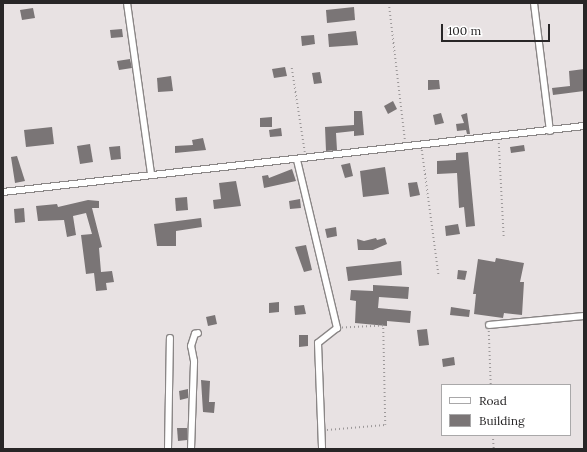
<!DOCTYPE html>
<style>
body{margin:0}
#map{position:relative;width:587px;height:452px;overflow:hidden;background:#e8e2e3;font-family:Lora,serif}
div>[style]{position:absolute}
.building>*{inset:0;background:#7a7576}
.path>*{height:1.5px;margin-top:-0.75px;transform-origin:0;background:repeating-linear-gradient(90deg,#9c9899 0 1px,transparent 0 4px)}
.roads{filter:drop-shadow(1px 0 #8a8686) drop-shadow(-1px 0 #8a8686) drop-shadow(0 1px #8a8686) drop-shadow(0 -1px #8a8686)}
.street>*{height:6px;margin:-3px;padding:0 3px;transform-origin:3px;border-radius:3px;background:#fff}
span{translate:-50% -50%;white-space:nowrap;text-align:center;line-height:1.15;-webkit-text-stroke:4px #fff;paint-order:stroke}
.frame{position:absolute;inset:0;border:4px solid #282627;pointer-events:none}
.legend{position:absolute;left:441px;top:384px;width:130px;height:52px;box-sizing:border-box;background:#fff;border:1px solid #a9a8a9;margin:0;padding:5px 7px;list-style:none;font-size:12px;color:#282627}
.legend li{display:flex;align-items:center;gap:8px;height:20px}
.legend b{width:20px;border:1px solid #a9a8a9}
.scale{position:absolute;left:441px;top:24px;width:109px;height:18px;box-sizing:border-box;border:2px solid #282627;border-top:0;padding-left:5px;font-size:12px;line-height:14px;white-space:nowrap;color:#282627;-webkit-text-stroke:3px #fff;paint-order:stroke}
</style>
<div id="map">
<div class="building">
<div style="clip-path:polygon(354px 7px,355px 20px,327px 23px,326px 10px)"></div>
<div style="clip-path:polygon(33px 8px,35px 18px,22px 20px,20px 10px)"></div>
<div style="clip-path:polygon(122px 29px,123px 37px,111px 38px,110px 30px)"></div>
<div style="clip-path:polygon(356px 31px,358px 45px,329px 47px,328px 34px)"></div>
<div style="clip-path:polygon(314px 35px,315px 44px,302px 46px,301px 36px)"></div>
<div style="clip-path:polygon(130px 59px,132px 68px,119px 70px,117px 61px)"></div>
<div style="clip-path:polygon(285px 67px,287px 76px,274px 78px,272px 69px)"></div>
<div style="clip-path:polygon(584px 69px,584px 91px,553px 95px,552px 88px,570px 86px,569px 71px)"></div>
<div style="clip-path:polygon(320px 72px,322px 83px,314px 84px,312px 73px)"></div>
<div style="clip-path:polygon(171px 76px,173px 91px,158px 92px,157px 78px)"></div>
<div style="clip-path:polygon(428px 80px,439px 80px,440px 89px,428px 90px)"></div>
<div style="clip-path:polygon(393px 101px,397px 109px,388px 114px,384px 106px)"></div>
<div style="clip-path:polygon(354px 111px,362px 111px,364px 135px,354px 136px,354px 131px,336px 133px,337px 150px,326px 151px,325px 127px,354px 125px)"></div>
<div style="clip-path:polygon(441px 113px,444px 123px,435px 125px,433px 115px)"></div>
<div style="clip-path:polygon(467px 113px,470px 134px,467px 134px,466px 130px,457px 131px,456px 124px,464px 123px,461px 115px)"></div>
<div style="clip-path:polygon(272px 117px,272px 127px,260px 127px,260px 118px)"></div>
<div style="clip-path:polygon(52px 127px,54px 144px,26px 147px,24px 130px)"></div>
<div style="clip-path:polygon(281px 128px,282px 136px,270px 137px,269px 130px)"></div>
<div style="clip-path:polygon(203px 138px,206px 150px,175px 153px,175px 146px,193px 145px,192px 140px)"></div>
<div style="clip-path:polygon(90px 144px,93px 162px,80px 164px,77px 146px)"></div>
<div style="clip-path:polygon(524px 145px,525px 151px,511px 153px,510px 147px)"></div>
<div style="clip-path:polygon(120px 146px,121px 159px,111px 160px,109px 147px)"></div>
<div style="clip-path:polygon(468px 152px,475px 226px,466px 227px,464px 207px,459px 208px,457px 173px,437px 174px,437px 161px,456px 160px,456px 153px)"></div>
<div style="clip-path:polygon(17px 156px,25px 181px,15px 183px,11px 157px)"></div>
<div style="clip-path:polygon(350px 163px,353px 176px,345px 178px,341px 165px)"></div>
<div style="clip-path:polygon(385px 167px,389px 194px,363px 197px,360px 171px)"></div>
<div style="clip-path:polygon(292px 169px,296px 181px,264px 188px,262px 176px,268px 175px,269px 178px)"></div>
<div style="clip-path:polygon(236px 181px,241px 206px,214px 209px,213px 200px,221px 199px,219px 183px)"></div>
<div style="clip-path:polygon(417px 182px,420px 195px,410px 197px,408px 183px)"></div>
<div style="clip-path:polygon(187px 197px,188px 210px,176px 211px,175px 198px)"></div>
<div style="clip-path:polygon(300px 199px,301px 208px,290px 209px,289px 201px)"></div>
<div style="clip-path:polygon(88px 200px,99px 201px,99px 208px,92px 208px,102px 247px,99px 248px,101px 272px,112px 271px,114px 282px,106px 283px,107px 290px,96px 291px,94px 273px,86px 274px,81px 235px,92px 234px,86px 213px,73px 216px,76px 235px,67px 237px,64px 220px,38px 221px,36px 206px,57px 204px,58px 207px)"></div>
<div style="clip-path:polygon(24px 208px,25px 222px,15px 223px,14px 209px)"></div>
<div style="clip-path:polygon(201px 218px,202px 227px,176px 231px,176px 246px,157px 246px,154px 224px)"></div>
<div style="clip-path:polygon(458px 224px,460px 234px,446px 236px,445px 226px)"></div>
<div style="clip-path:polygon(336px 227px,337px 236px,327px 238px,325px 229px)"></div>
<div style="clip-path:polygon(376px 238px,377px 240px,385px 238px,387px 244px,373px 250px,358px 250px,357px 239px,364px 241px)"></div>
<div style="clip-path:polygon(306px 245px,312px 270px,304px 272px,295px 247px)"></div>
<div style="clip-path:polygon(496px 258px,524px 263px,520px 282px,524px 282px,522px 315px,504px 313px,503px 318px,474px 314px,476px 294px,473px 294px,478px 259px,495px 262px)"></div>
<div style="clip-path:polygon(401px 261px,402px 275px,348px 281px,346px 267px)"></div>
<div style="clip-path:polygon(458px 270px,467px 271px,465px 280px,457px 279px)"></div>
<div style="clip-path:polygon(373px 285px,409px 287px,408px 299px,379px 297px,378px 308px,411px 311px,410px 323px,387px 321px,387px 326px,355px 323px,356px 301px,350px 300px,351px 290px,373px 291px)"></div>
<div style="clip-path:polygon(279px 302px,279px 312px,269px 313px,269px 303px)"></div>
<div style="clip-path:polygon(304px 305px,306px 314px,295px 315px,294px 306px)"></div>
<div style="clip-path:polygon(451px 307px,470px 310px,469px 317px,450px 315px)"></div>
<div style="clip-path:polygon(215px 315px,217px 324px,208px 326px,206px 317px)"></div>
<div style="clip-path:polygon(427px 329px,429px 345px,419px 346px,417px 330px)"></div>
<div style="clip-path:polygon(299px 335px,308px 335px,308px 346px,299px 347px)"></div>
<div style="clip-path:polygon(454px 357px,455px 365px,443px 367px,442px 359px)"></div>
<div style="clip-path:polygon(201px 380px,210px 381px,209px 402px,215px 402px,214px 413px,203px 412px)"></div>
<div style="clip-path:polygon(188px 389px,188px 398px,180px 400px,179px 391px)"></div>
<div style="clip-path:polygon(177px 428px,187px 428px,187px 440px,178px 441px)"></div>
</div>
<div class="path">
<div style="left:389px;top:3px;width:138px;rotate:83.3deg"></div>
<div style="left:292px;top:68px;width:85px;rotate:81.2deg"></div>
<div style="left:499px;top:143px;width:94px;rotate:87deg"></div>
<div style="left:422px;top:150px;width:128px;rotate:82.4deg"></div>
<div style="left:489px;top:331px;width:54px;rotate:87.9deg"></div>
<div style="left:327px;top:430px;width:58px;rotate:-4.9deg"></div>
<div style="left:385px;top:425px;width:99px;rotate:-91.2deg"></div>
<div style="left:383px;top:326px;width:41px;rotate:177.2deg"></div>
<div style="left:493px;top:435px;width:14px;rotate:86deg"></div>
</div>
<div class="roads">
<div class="street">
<div style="left:127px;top:3px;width:173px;rotate:82deg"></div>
<div style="left:534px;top:3px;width:129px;rotate:82.9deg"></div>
<div style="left:297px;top:160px;width:173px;rotate:76.6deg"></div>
<div style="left:337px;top:328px;width:24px;rotate:142deg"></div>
<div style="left:318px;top:343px;width:106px;rotate:87.8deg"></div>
<div style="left:3px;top:192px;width:585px;rotate:-6.48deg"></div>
<div style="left:489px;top:325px;width:95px;rotate:-5.4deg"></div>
<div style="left:168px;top:449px;width:111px;rotate:-89deg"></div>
<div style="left:191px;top:449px;width:88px;rotate:-88deg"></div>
<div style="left:194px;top:361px;width:15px;rotate:-101deg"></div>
<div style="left:191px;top:346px;width:13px;rotate:-72deg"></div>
<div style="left:195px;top:334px;width:3px;rotate:-18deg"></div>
</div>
</div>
<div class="frame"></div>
<ul class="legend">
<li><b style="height:5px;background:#fff"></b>Road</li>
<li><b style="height:11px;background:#7a7576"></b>Building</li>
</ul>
<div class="scale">100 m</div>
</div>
